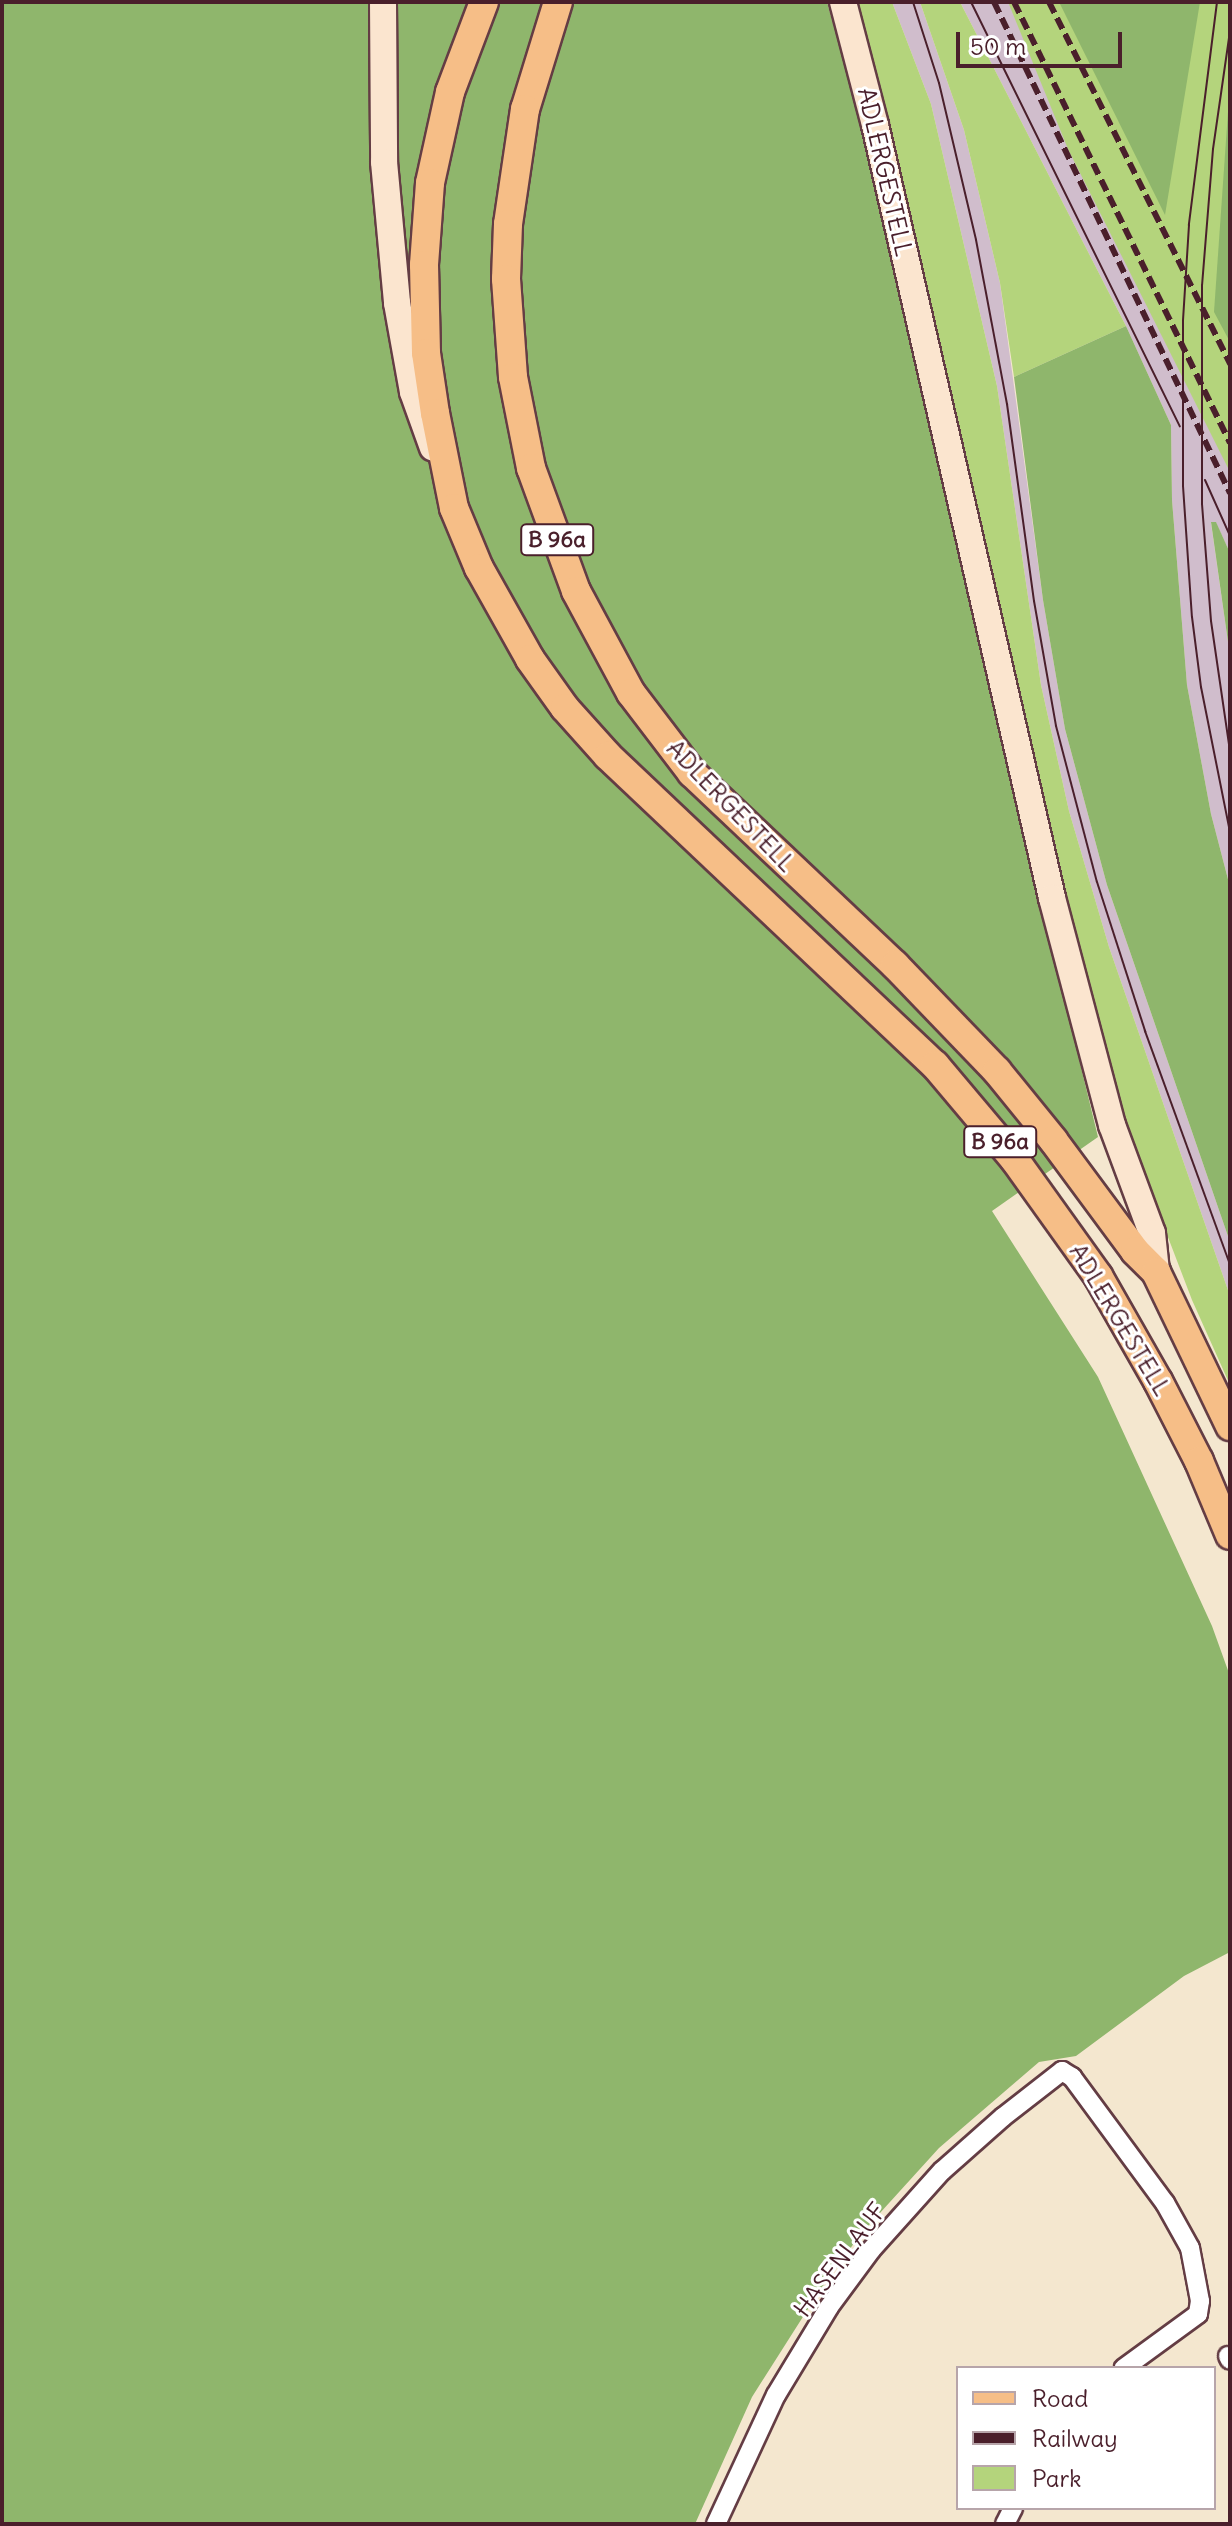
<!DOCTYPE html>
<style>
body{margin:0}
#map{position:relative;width:1232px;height:2526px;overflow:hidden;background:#f4e7cf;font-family:Delius,sans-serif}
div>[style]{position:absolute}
.industrial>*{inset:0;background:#d0bdcc}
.green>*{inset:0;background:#b4d47c}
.forest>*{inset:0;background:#8fb66c}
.roads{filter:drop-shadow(2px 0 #643d44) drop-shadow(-2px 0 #643d44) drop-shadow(0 2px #643d44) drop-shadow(0 -2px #643d44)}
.minor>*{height:18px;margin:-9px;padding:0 9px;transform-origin:9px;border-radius:9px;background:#fff}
.secondary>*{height:26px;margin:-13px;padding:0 13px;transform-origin:13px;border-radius:13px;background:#fbe5cf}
.primary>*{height:28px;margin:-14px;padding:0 14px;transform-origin:14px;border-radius:14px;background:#f6be87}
.tram>*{height:2px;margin:-1px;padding:0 1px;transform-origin:1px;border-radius:1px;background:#4a1f2b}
.rail>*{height:6px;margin-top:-3px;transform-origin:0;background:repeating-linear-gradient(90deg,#4a1f2b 0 12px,transparent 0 18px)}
span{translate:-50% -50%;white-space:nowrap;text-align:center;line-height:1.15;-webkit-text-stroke:6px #fff;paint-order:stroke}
.shield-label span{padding:2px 6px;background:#fff;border:2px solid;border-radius:6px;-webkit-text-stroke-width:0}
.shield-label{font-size:22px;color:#4a1f2b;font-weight:700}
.street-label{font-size:24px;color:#4a1f2b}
.frame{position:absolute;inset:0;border:4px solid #4a1f2b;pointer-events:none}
.legend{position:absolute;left:956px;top:2366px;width:260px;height:144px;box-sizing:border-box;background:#fff;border:2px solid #b7a5aa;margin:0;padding:10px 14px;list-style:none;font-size:24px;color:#4a1f2b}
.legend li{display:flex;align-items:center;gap:16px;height:40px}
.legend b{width:40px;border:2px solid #b7a5aa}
.scale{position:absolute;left:956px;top:32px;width:166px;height:36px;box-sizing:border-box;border:4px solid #4a1f2b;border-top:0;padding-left:10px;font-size:24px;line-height:28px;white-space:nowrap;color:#4a1f2b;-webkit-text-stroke:6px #fff;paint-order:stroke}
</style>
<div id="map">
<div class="industrial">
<div style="clip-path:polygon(892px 2px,920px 2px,964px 130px,1000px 283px,1043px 600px,1065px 729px,1107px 885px,1230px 1242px,1230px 1296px,1109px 947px,1069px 811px,1041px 685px,997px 386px,931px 104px)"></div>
<div style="clip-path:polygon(960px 2px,1230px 2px,1230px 553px,1216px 523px,1211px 523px,1230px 656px,1230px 887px,1211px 814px,1187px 685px,1172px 500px,1171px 425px,1126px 326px)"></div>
</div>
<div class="green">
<div style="clip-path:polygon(857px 2px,892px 2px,931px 104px,997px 386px,1041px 685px,1069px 811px,1109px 947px,1230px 1296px,1230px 1385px,1192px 1300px,1132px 1143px,1082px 972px,892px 133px)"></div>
<div style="clip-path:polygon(920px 2px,960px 2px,1126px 326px,1014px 377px,1000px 283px,964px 130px)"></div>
<div style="clip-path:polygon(1008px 2px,1230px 2px,1230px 472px,1068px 149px)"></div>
</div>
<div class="forest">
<div style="clip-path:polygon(2px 2px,827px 2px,864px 134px,1007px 763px,1098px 1137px,992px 1211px,1098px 1377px,1212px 1626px,1230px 1676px,1230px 1952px,1184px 1976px,1076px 2056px,1039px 2062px,939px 2148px,860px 2235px,820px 2290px,752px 2397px,695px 2524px,2px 2524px)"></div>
<div style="clip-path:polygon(1059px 2px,1200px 2px,1165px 215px)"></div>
<div style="clip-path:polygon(1230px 83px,1230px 342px,1214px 312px)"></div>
<div style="clip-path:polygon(1126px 326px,1171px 425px,1172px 500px,1187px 685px,1211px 814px,1230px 887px,1230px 1242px,1107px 885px,1065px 729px,1043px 600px,1014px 377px)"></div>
<div style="clip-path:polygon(1211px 522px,1216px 522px,1230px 553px,1230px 656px)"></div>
</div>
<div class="roads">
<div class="minor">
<div style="left:1228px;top:2356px;width:4px;rotate:63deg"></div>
<div style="left:716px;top:2524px;width:142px;rotate:-65.1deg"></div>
<div style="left:776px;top:2395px;width:103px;rotate:-58.9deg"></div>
<div style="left:829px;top:2307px;width:71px;rotate:-53.6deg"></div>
<div style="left:871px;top:2250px;width:106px;rotate:-48.1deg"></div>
<div style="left:942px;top:2171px;width:81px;rotate:-41.5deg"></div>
<div style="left:1003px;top:2117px;width:75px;rotate:-37.9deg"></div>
<div style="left:1062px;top:2071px;width:12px;rotate:31deg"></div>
<div style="left:1072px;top:2077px;width:157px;rotate:53.6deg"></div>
<div style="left:1165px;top:2203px;width:51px;rotate:60.9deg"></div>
<div style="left:1190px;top:2248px;width:54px;rotate:79.3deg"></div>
<div style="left:1200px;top:2301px;width:13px;rotate:99deg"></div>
<div style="left:1198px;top:2314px;width:92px;rotate:143.9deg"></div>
<div style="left:1005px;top:2524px;width:18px;rotate:-63deg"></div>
</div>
<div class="secondary">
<div style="left:383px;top:2px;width:160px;rotate:89.6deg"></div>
<div style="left:384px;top:162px;width:142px;rotate:84.7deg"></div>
<div style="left:397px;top:303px;width:90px;rotate:79.8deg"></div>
<div style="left:413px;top:392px;width:59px;rotate:70.3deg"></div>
<div style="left:843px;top:2px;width:127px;rotate:75.4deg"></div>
<div style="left:875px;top:125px;width:793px;rotate:77.1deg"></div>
<div style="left:1052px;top:898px;width:235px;rotate:75.2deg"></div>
<div style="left:1112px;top:1125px;width:115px;rotate:69.7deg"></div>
<div style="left:1152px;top:1233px;width:39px;rotate:84deg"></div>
</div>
<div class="primary">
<div style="left:484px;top:2px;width:96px;rotate:110.7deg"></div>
<div style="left:450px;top:92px;width:93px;rotate:102.4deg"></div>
<div style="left:430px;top:183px;width:82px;rotate:94.2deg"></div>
<div style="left:424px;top:265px;width:88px;rotate:88.7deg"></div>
<div style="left:426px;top:353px;width:61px;rotate:81.5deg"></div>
<div style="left:435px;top:413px;width:97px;rotate:78.7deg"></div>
<div style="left:454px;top:508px;width:65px;rotate:67.4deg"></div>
<div style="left:479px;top:568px;width:104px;rotate:60.7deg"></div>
<div style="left:530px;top:659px;width:60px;rotate:54.5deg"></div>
<div style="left:565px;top:708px;width:64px;rotate:48.1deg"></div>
<div style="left:608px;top:756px;width:450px;rotate:43.4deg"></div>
<div style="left:935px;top:1065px;width:124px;rotate:49.9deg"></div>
<div style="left:1015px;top:1160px;width:143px;rotate:54.4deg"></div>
<div style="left:1098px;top:1276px;width:121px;rotate:60.3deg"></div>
<div style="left:1158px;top:1381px;width:90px;rotate:62.9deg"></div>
<div style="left:1199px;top:1461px;width:80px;rotate:67.3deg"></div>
<div style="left:558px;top:2px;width:112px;rotate:107.1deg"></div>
<div style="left:525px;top:109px;width:116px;rotate:98.4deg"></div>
<div style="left:508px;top:224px;width:55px;rotate:92.1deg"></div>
<div style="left:506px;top:279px;width:98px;rotate:85.9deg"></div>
<div style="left:513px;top:377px;width:93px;rotate:78.8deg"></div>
<div style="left:531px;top:468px;width:131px;rotate:69.9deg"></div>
<div style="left:576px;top:591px;width:116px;rotate:61.7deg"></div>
<div style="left:631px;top:693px;width:101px;rotate:52.7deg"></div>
<div style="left:692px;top:773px;width:279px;rotate:43.4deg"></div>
<div style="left:895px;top:965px;width:147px;rotate:46.1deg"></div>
<div style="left:997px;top:1071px;width:89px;rotate:50.9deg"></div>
<div style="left:1053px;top:1140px;width:138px;rotate:53.5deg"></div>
<div style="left:1135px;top:1251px;width:30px;rotate:45deg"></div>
<div style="left:1156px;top:1272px;width:171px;rotate:64.3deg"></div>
</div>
</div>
<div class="tram">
<div style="left:913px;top:2px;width:85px;rotate:72.2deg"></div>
<div style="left:939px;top:83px;width:161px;rotate:76.7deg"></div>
<div style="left:976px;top:240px;width:167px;rotate:79.3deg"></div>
<div style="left:1007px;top:404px;width:199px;rotate:82.2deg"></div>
<div style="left:1034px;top:601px;width:127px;rotate:80deg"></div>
<div style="left:1056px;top:726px;width:161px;rotate:75.3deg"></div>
<div style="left:1097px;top:882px;width:157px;rotate:72.1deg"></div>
<div style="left:1145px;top:1031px;width:248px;rotate:70deg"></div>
<div style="left:971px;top:2px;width:473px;rotate:63.8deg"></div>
<div style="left:1217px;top:2px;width:225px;rotate:97.2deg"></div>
<div style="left:1189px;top:225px;width:96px;rotate:93.6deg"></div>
<div style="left:1183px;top:321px;width:165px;rotate:90deg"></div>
<div style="left:1183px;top:486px;width:131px;rotate:86.1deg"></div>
<div style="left:1192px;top:617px;width:71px;rotate:82.7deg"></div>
<div style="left:1201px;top:687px;width:148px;rotate:78.7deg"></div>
<div style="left:1230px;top:31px;width:119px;rotate:98.2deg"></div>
<div style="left:1213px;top:149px;width:136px;rotate:94.6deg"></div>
<div style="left:1202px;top:285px;width:219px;rotate:90deg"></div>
<div style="left:1202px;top:504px;width:117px;rotate:85.6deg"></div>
<div style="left:1211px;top:621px;width:132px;rotate:81.7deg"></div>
<div style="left:1205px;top:480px;width:61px;rotate:65.9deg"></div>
</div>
<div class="rail">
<div style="left:994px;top:2px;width:545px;rotate:64.33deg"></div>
<div style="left:1014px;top:2px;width:491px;rotate:63.9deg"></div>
<div style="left:1049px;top:2px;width:405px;rotate:63.4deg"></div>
</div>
<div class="shield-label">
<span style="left:557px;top:540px">B 96a</span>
<span style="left:1000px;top:1142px">B 96a</span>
</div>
<div class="street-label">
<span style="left:885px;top:172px;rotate:77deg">ADLERGESTELL</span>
<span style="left:731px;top:806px;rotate:46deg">ADLERGESTELL</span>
<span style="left:1120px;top:1320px;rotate:59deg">ADLERGESTELL</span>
<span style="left:840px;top:2260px;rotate:-53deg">HASENLAUF</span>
</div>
<div class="frame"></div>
<ul class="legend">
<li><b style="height:10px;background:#f6be87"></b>Road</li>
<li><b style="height:10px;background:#4a1f2b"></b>Railway</li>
<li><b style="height:22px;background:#b4d47c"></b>Park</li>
</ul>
<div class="scale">50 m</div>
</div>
